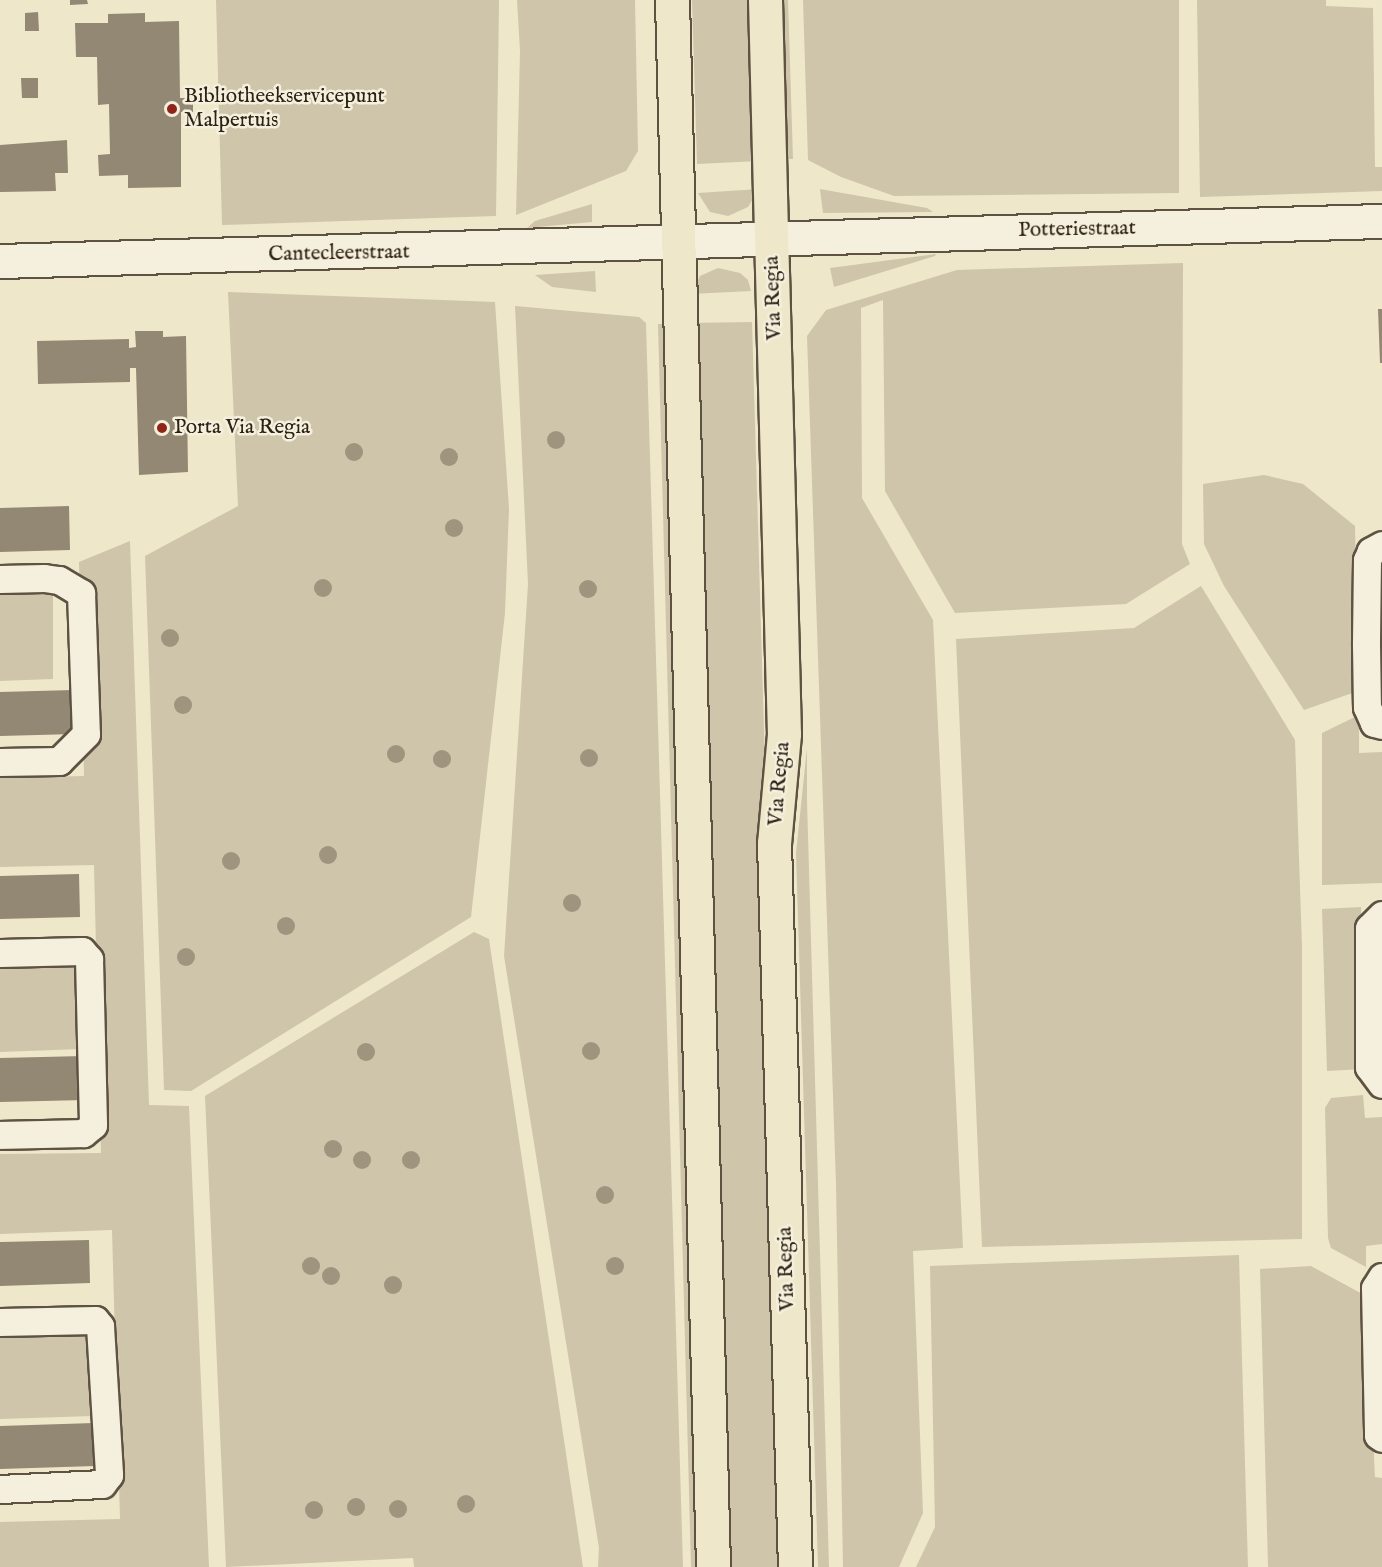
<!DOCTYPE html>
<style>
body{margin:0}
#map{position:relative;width:1382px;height:1567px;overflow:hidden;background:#efe7ca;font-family:"IM FELL English",serif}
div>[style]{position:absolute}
.green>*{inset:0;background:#cec5ab}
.building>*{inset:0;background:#928873}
.roads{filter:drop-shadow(2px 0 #5e5242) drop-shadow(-2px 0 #5e5242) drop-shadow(0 2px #5e5242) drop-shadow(0 -2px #5e5242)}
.street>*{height:27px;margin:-13.5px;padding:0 13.5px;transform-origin:13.5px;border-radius:13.5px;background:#f5efdd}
.secondary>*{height:33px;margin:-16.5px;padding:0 16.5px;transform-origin:16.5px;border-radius:16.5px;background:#f5efdd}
.primary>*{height:33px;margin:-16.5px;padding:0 16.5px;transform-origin:16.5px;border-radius:16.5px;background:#efe7ca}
.trees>*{width:18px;height:18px;margin:-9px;border-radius:50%;background:#9f957f}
.dots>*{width:16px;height:16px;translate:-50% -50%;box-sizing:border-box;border:3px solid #f5efdd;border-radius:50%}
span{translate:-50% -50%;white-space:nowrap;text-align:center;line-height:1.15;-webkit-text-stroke:5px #f5efdd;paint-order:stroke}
.poi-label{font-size:21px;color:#2d2114}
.left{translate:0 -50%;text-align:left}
.street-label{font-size:21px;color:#2d2114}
</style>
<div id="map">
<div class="green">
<div style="clip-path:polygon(216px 0,499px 0,496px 216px,222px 225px)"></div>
<div style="clip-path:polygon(517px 0,635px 0,638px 151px,626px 171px,516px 215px,520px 51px)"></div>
<div style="clip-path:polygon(692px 0,755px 0,759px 161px,697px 164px)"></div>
<div style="clip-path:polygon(775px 0,788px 0,793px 159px,779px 159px)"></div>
<div style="clip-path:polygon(803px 0,1179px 0,1179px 193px,894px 196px,841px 177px,808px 160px)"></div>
<div style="clip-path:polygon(1197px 0,1326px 0,1326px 6px,1373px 8px,1375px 167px,1382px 167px,1382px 191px,1200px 197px)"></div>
<div style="clip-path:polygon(759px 189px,748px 207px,728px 216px,710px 212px,698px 193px)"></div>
<div style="clip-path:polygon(820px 189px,927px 208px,933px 212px,823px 213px)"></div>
<div style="clip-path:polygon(592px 204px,592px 222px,527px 228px,535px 221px)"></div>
<div style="clip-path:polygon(936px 254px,935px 256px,834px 287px,830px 268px)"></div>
<div style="clip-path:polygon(1183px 263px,1182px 544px,1190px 564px,1126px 604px,955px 613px,885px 491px,883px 300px,861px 308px,862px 498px,933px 620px,963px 1248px,913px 1251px,923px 1513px,899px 1567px,843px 1567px,836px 1184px,807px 336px,826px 310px,957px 270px)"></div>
<div style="clip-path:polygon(718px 268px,740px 273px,748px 280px,751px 291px,691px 294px,700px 276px)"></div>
<div style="clip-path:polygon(595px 271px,596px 292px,552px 287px,535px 275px)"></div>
<div style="clip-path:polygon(228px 292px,495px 302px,509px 509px,505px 613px,471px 917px,191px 1091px,164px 1090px,145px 556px,238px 506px)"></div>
<div style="clip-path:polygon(515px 306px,639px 317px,646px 323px,683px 1567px,598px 1567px,599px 1548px,504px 956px,528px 584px)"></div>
<div style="clip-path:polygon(752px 322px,777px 1174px,786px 1567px,728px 1567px,688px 323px)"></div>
<div style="clip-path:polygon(658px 324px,671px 324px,702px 1567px,691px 1567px)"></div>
<div style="clip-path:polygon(1264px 475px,1303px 484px,1355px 526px,1358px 691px,1304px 710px,1224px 586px,1204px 544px,1203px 484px)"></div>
<div style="clip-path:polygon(130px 541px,149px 1105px,189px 1106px,209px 1567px,0 1567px,0 1522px,120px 1519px,112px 1230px,0 1234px,0 1154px,101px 1153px,94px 865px,0 867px,0 778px,84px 776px,79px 562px)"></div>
<div style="clip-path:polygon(1201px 586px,1295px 740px,1302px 946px,1302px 1239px,982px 1247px,956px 639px,1134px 628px)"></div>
<div style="clip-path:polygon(53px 593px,53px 679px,0 681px,0 595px)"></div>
<div style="clip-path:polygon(1359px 715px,1359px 753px,1382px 752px,1382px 883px,1322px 885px,1322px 733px)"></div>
<div style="clip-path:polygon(807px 748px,807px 800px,829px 1567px,818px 1567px,796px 853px)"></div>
<div style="clip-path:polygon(1361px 907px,1363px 1069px,1327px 1071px,1322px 909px)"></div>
<div style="clip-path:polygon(474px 932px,489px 939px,583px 1567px,414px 1567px,413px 1558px,226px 1567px,205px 1096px)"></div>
<div style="clip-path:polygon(78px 962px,81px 1049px,0 1052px,0 964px)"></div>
<div style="clip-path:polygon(1363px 1095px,1365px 1118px,1382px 1117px,1382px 1244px,1366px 1246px,1366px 1267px,1331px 1248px,1328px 1238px,1325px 1108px,1331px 1098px)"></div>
<div style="clip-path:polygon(1239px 1255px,1248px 1567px,916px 1567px,935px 1527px,930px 1266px)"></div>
<div style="clip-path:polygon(1311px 1266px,1366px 1296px,1375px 1477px,1382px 1478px,1382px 1567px,1268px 1567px,1260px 1269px)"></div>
<div style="clip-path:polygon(90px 1329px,93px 1416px,0 1419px,0 1332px)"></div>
</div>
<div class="building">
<div style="clip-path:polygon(70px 0,87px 0,88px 4px,70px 5px)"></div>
<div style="clip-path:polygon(38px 12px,39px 31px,25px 31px,25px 13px)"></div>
<div style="clip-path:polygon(145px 13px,145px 22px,179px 21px,180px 98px,193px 98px,193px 112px,181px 112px,181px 187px,128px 188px,128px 175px,99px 176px,98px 155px,110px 154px,109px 104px,98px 105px,97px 57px,76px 57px,75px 23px,108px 23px,108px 14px)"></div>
<div style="clip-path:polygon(21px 78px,38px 78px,38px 98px,22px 98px)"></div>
<div style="clip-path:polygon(67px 140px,68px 173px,55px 173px,56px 191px,0 192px,0 145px)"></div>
<div style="clip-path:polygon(1378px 309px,1382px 309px,1382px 363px,1380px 363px)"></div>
<div style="clip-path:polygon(135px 331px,163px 331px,163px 337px,186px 336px,188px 472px,139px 475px,136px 368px,130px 368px,130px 382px,38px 384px,37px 341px,129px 339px,129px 348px,136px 347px)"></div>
<div style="clip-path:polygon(69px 506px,70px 550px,0 552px,0 508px)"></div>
<div style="clip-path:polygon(74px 690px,75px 734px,0 736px,0 692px)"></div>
<div style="clip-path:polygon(79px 874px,80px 917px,0 919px,0 876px)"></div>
<div style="clip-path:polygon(84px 1056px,85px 1100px,0 1102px,0 1058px)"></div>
<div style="clip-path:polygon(89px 1240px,90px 1283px,0 1286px,0 1242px)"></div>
<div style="clip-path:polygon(94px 1423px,95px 1466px,0 1469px,0 1426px)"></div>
</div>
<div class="roads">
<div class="street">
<div style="left:1382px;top:545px;width:13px;rotate:151deg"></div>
<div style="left:1371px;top:551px;width:10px;rotate:114deg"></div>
<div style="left:1367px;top:560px;width:85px;rotate:90.7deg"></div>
<div style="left:1366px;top:645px;width:62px;rotate:89.1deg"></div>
<div style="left:1367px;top:707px;width:17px;rotate:66deg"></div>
<div style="left:1374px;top:723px;width:8px;rotate:14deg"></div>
<div style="left:0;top:579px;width:44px;rotate:-1.3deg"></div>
<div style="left:44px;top:578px;width:15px;rotate:8deg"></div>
<div style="left:59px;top:580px;width:26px;rotate:31deg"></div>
<div style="left:81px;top:593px;width:141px;rotate:88deg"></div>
<div style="left:86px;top:734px;width:38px;rotate:135deg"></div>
<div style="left:59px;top:761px;width:59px;rotate:179deg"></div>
<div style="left:1382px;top:915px;width:18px;rotate:135deg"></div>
<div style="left:1369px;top:928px;width:139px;rotate:90deg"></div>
<div style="left:1369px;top:1067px;width:21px;rotate:53deg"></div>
<div style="left:0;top:953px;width:82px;rotate:-1.4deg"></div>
<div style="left:82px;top:951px;width:11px;rotate:49deg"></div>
<div style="left:89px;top:959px;width:166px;rotate:88.6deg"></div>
<div style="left:93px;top:1125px;width:13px;rotate:141deg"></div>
<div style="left:83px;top:1133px;width:83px;rotate:178.6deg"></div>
<div style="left:1382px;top:1277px;width:13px;rotate:122deg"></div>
<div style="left:1375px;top:1288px;width:147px;rotate:88.8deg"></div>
<div style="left:1378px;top:1435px;width:5px;rotate:37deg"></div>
<div style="left:0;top:1322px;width:95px;rotate:-1.2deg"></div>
<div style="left:95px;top:1320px;width:8px;rotate:50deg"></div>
<div style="left:100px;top:1326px;width:149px;rotate:86.5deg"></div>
<div style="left:109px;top:1475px;width:11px;rotate:128deg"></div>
<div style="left:102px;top:1484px;width:102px;rotate:177.2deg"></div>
</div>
<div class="secondary">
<div style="left:0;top:261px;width:1383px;rotate:-1.66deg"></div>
</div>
<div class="primary">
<div style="left:672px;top:0;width:1568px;rotate:88.5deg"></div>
<div style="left:765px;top:0;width:734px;rotate:88.52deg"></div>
<div style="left:784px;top:734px;width:109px;rotate:95.2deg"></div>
<div style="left:774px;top:843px;width:724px;rotate:88.34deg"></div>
</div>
</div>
<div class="trees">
<div style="left:556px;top:440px"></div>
<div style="left:354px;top:452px"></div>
<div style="left:449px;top:457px"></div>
<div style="left:454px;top:528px"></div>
<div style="left:323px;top:588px"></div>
<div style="left:588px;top:589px"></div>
<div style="left:170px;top:638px"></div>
<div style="left:183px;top:705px"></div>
<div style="left:396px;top:754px"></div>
<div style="left:589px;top:758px"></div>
<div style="left:442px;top:759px"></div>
<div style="left:328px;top:855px"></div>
<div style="left:231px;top:861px"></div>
<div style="left:572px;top:903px"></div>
<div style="left:286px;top:926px"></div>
<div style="left:186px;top:957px"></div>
<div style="left:591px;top:1051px"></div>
<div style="left:366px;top:1052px"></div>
<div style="left:333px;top:1149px"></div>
<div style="left:362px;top:1160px"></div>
<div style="left:411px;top:1160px"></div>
<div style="left:605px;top:1195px"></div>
<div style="left:311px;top:1266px"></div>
<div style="left:615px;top:1266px"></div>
<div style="left:331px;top:1276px"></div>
<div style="left:393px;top:1285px"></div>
<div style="left:466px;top:1504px"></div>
<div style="left:356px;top:1507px"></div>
<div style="left:398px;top:1509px"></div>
<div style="left:314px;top:1510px"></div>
</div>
<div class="dots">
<div style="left:172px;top:109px;background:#8f2418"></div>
<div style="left:162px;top:428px;background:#8f2418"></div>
</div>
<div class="poi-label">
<span class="left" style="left:184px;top:109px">Bibliotheekservicepunt<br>Malpertuis</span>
<span class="left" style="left:174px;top:428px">Porta Via Regia</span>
</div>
<div class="street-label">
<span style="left:1077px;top:230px;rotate:-1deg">Potteriestraat</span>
<span style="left:339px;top:254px;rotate:-1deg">Cantecleerstraat</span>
<span style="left:774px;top:298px;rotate:-92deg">Via Regia</span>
<span style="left:780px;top:784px;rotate:-85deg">Via Regia</span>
<span style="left:787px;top:1269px;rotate:-92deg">Via Regia</span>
</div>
</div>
